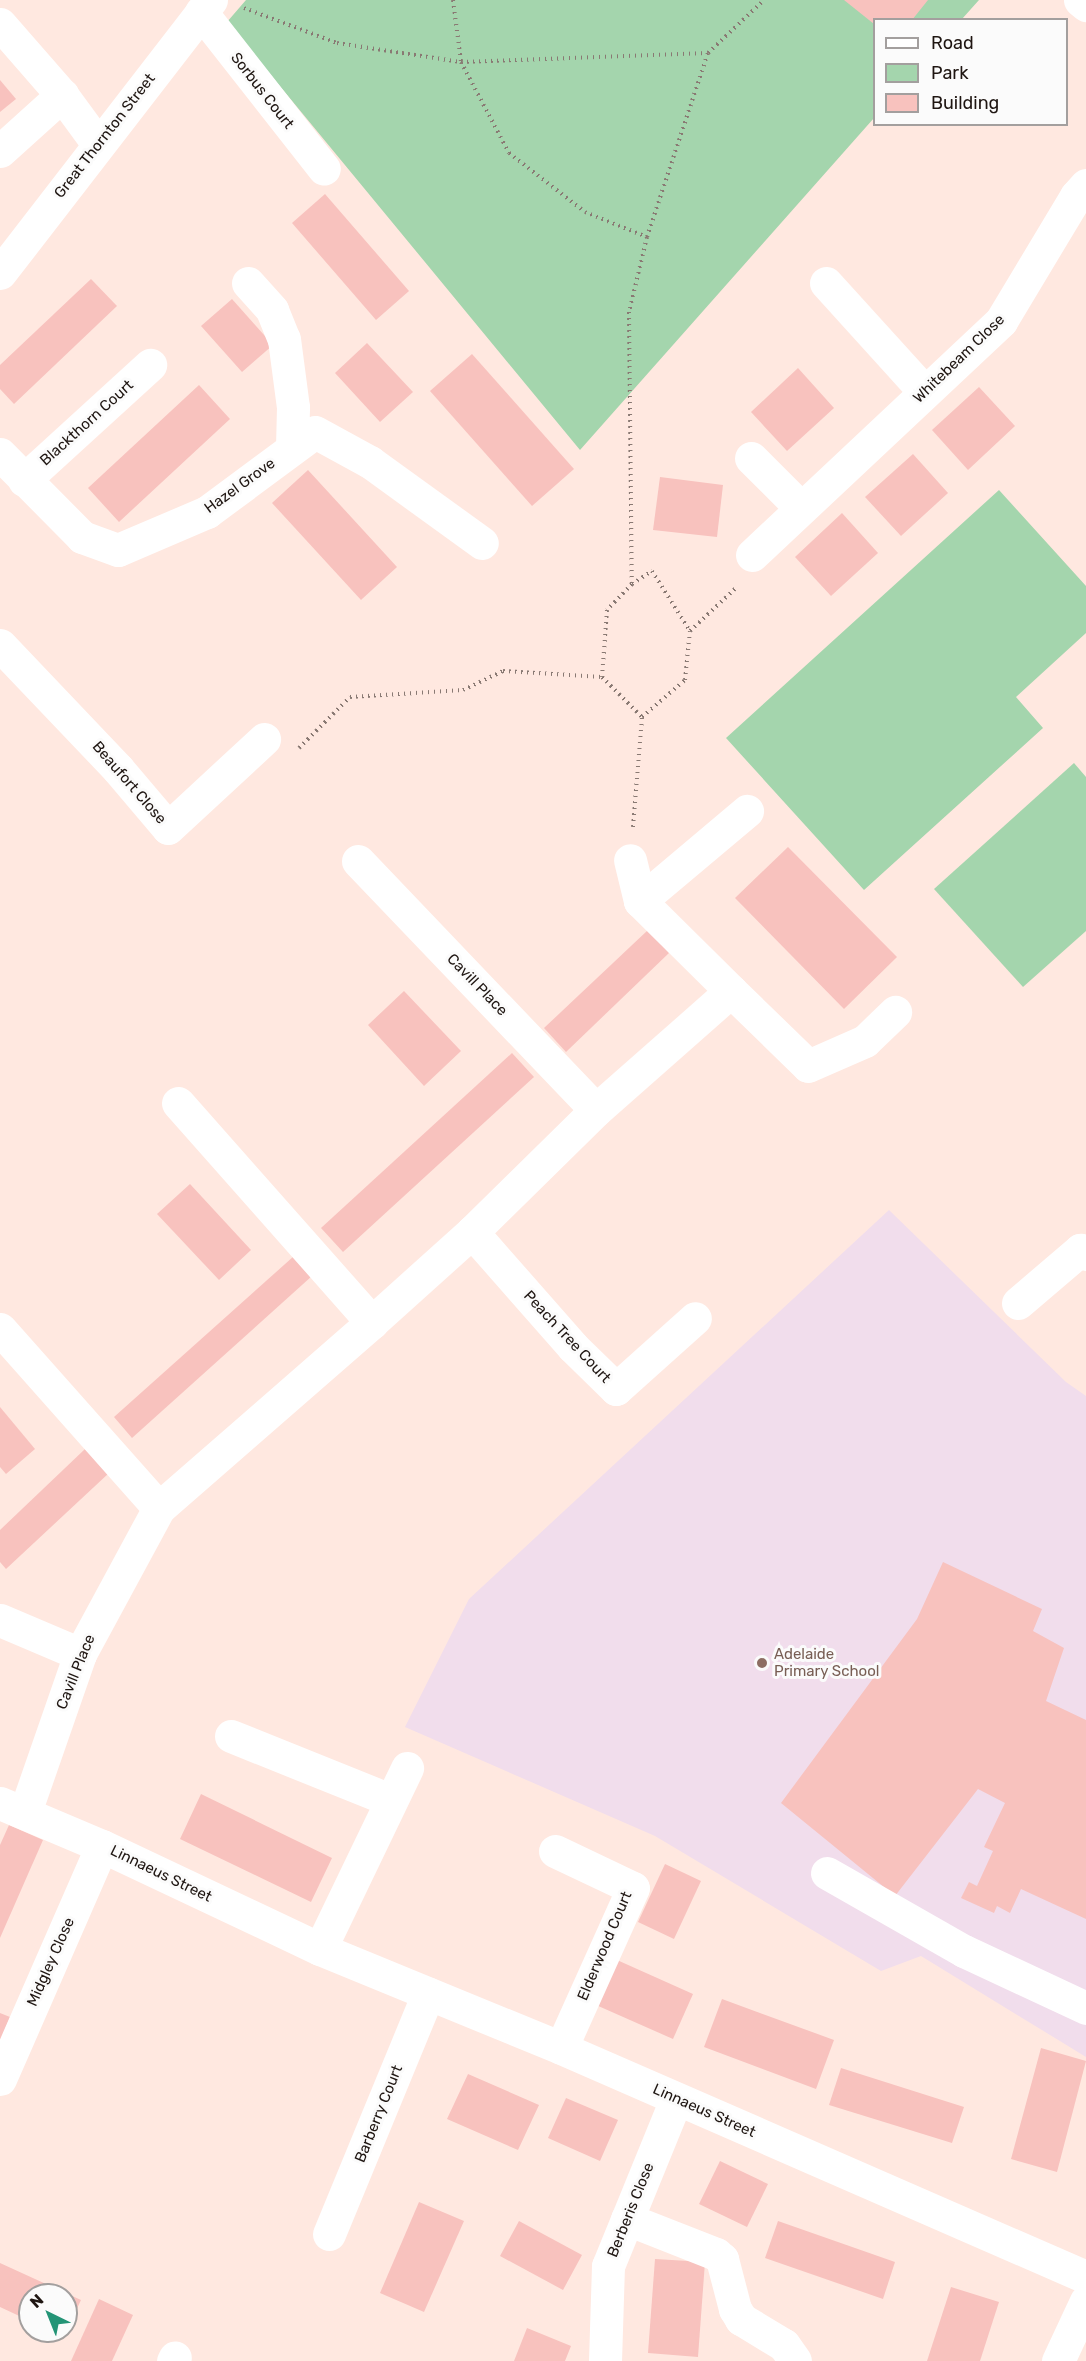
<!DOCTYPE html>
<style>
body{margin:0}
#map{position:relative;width:1086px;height:2361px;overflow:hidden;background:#ffe8e0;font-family:Rubik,sans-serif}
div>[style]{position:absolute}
.education>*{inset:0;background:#f1ddec}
.green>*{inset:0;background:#a4d5ad}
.building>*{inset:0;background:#f8c2be}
.path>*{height:4px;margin-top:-2px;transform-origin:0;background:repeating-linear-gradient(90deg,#897973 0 1.5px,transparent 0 6px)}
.minor>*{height:33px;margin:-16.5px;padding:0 16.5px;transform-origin:16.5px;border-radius:16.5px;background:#fff}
.dots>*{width:16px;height:16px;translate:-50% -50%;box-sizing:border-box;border:3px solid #fbfbfb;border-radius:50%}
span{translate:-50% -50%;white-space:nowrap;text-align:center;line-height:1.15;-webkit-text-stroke:6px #fbfbfb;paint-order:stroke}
.street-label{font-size:15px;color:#1f1612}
.education-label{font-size:15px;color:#785e54}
.left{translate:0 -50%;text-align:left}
.legend{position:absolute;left:873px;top:18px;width:195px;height:108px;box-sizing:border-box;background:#fbfbfb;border:2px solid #a39f9e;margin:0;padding:8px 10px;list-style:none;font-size:18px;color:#1f1612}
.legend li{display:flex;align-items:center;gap:12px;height:30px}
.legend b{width:30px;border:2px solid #a39f9e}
.north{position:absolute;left:18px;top:2283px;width:60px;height:60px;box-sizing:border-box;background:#fbfbfb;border:2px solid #a39f9e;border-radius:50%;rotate:317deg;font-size:16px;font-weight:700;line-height:24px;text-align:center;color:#1f1612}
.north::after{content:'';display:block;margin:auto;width:21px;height:27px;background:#249476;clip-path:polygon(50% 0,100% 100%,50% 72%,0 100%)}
</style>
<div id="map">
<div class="education">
<div style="clip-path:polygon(889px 1210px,1066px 1382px,1086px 1396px,1086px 2057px,921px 1956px,881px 1971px,655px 1836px,405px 1727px,469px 1599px)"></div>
</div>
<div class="green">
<div style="clip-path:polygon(246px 0,979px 0,962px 19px,874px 20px,874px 118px,580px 450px,227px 22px)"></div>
<div style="clip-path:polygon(999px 490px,1086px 586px,1086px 633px,1016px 697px,1043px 728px,864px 890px,726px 738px)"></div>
<div style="clip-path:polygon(1074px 763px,1086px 777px,1086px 931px,1023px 987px,934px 889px)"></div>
</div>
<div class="building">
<div style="clip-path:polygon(844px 0,928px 0,912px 20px,874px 20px,874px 24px)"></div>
<div style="clip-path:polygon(0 80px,16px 99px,0 112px)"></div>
<div style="clip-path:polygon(325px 194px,409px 291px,376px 320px,292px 223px)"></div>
<div style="clip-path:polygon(91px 279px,117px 306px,14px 404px,0 389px,0 365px)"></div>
<div style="clip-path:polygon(232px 299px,273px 345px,242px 372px,201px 326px)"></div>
<div style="clip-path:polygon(367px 343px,413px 392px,380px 422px,335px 373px)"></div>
<div style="clip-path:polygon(472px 354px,574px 469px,532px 506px,430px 391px)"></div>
<div style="clip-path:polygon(798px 368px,834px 408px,787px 451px,751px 412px)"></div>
<div style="clip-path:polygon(199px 385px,230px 419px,119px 522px,88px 488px)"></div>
<div style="clip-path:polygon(979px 387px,1015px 426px,968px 470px,932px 430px)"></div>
<div style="clip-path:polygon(913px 454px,948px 493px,901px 536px,865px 497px)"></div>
<div style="clip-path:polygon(308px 470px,397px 567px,361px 600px,272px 503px)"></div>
<div style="clip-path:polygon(660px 477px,723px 485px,717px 537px,653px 530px)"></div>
<div style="clip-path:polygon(842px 513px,878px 553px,831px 596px,795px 557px)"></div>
<div style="clip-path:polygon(788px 847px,897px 957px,844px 1009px,735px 898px)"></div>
<div style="clip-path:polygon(648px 930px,669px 953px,566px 1052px,544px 1028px)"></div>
<div style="clip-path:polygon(404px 991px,461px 1051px,424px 1086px,368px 1025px)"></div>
<div style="clip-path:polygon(512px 1053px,534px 1077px,343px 1252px,321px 1228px)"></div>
<div style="clip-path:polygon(190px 1184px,251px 1250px,219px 1280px,157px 1214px)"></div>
<div style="clip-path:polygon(294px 1256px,312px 1276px,132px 1438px,114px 1417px)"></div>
<div style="clip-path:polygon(0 1407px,35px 1449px,6px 1474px,0 1467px)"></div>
<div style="clip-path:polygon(85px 1449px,109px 1473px,6px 1569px,0 1562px,0 1530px)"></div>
<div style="clip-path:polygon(943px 1562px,1042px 1609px,1033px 1631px,1064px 1648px,1046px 1701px,1086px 1720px,1086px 1919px,1021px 1889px,1010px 1913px,997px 1906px,994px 1913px,961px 1898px,969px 1882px,977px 1886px,993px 1851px,984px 1847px,1005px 1803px,978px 1789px,895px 1896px,781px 1803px,917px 1619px)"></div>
<div style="clip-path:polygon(201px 1794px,332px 1858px,311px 1902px,180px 1839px)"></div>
<div style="clip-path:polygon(9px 1825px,43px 1840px,0 1938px,0 1845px)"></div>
<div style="clip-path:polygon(665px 1864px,701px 1881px,674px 1939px,638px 1922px)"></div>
<div style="clip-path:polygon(617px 1960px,693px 1994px,673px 2039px,596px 2005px)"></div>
<div style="clip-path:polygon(722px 1999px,834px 2040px,816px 2089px,704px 2047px)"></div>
<div style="clip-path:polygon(0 2013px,10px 2017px,0 2042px)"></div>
<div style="clip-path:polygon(1041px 2048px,1086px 2061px,1057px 2172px,1011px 2159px)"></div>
<div style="clip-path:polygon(841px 2068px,964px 2107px,952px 2143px,829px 2105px)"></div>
<div style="clip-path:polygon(468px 2074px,539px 2105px,518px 2150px,447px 2119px)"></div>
<div style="clip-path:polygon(566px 2098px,618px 2120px,600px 2161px,548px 2138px)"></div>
<div style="clip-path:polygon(720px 2161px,768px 2184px,747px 2227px,699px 2204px)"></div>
<div style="clip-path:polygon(419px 2202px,464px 2221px,424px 2312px,380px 2293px)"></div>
<div style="clip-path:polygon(519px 2221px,582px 2255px,563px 2290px,500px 2256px)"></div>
<div style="clip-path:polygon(778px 2221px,895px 2262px,883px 2299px,765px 2258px)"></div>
<div style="clip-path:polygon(655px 2259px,705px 2262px,698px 2357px,648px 2353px)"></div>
<div style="clip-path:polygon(0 2263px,81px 2300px,64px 2336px,53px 2331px,66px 2331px,66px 2295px,30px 2295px,30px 2321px,0 2307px)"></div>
<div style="clip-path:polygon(951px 2287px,999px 2302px,980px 2361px,927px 2361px)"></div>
<div style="clip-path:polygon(99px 2299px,133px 2315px,112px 2361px,71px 2361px)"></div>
<div style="clip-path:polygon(527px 2328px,571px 2346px,565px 2361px,514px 2361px)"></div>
</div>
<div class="path">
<div style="left:453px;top:0;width:63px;rotate:82.6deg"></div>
<div style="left:461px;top:62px;width:247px;rotate:-2.1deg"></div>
<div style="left:244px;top:8px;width:99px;rotate:20.6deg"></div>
<div style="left:337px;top:43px;width:125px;rotate:8.7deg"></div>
<div style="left:461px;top:62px;width:103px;rotate:62.2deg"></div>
<div style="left:509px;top:153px;width:96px;rotate:37.8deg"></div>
<div style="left:585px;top:212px;width:67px;rotate:22deg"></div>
<div style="left:647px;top:237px;width:194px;rotate:-71.7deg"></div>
<div style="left:708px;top:53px;width:77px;rotate:-43.4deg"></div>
<div style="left:647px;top:237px;width:77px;rotate:103.5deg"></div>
<div style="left:629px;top:312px;width:272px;rotate:89.4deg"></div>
<div style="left:632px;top:584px;width:24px;rotate:-33deg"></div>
<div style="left:652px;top:571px;width:71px;rotate:57.7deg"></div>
<div style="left:632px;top:584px;width:36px;rotate:134deg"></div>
<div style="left:607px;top:610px;width:67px;rotate:94.3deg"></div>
<div style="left:602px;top:677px;width:57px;rotate:45deg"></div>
<div style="left:299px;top:748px;width:72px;rotate:-45deg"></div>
<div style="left:350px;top:697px;width:113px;rotate:-3.5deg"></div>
<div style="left:463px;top:690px;width:44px;rotate:-25.4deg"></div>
<div style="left:503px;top:671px;width:99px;rotate:3.5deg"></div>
<div style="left:633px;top:827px;width:110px;rotate:-85.3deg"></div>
<div style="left:642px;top:717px;width:57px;rotate:-40.7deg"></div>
<div style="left:685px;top:680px;width:49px;rotate:-84.2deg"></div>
<div style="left:690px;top:631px;width:64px;rotate:-43.1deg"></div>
</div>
<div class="minor">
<div style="left:1080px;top:0;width:8px;rotate:40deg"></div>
<div style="left:201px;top:12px;width:199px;rotate:51.9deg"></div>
<div style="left:0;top:24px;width:94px;rotate:48.9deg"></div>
<div style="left:62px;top:95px;width:61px;rotate:53.7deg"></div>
<div style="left:0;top:151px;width:84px;rotate:-42.1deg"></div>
<div style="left:0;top:273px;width:345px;rotate:-52.3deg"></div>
<div style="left:248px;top:283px;width:36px;rotate:48deg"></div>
<div style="left:272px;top:310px;width:31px;rotate:68deg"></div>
<div style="left:284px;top:339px;width:69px;rotate:82.5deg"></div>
<div style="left:293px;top:407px;width:41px;rotate:91.4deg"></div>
<div style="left:826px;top:283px;width:147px;rotate:47.8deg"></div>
<div style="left:0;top:454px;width:117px;rotate:45.3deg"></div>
<div style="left:82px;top:537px;width:38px;rotate:20deg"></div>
<div style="left:118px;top:550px;width:97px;rotate:-23.1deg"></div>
<div style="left:207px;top:512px;width:134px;rotate:-36.5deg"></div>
<div style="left:315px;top:432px;width:63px;rotate:28.6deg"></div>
<div style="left:370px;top:462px;width:138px;rotate:35.9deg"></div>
<div style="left:751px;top:458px;width:71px;rotate:45deg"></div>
<div style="left:24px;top:480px;width:171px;rotate:-42.4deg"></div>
<div style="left:752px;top:555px;width:342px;rotate:-43.2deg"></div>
<div style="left:1001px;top:321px;width:146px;rotate:-59deg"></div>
<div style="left:1076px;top:196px;width:15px;rotate:-48deg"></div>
<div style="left:0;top:645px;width:171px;rotate:46.4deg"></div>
<div style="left:118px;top:769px;width:77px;rotate:49.7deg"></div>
<div style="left:168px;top:828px;width:131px;rotate:-42.8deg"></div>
<div style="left:358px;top:861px;width:344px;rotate:46.3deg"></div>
<div style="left:640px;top:901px;width:140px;rotate:-40.1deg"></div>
<div style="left:731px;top:991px;width:107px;rotate:44.2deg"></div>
<div style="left:808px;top:1066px;width:62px;rotate:-23.7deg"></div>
<div style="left:865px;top:1041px;width:42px;rotate:-44deg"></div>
<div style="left:178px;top:1103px;width:293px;rotate:48.5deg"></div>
<div style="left:472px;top:1232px;width:153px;rotate:48.7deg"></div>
<div style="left:573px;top:1347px;width:60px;rotate:44.3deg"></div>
<div style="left:616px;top:1389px;width:106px;rotate:-41.9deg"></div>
<div style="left:1018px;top:1303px;width:82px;rotate:-40.5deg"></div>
<div style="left:1080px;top:1250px;width:7px;rotate:34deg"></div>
<div style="left:0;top:1329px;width:239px;rotate:48.4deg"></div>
<div style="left:0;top:1620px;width:87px;rotate:23deg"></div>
<div style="left:231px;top:1736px;width:171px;rotate:21.9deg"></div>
<div style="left:0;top:1803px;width:111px;rotate:22.9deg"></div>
<div style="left:102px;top:1846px;width:241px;rotate:25.3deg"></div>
<div style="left:320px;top:1949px;width:261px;rotate:22.3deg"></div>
<div style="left:561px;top:2048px;width:573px;rotate:23.57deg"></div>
<div style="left:25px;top:1812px;width:167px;rotate:-70.8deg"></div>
<div style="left:80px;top:1654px;width:166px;rotate:-61.6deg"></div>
<div style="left:159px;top:1508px;width:283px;rotate:-41.1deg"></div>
<div style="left:372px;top:1322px;width:135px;rotate:-42deg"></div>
<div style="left:472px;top:1232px;width:174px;rotate:-44.5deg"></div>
<div style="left:596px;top:1110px;width:180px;rotate:-41.4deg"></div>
<div style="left:731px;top:991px;width:128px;rotate:-135.3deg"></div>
<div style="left:640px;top:901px;width:42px;rotate:-103.7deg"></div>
<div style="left:555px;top:1851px;width:86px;rotate:25.4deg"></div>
<div style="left:633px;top:1888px;width:175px;rotate:114.2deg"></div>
<div style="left:827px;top:1873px;width:158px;rotate:29.7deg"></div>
<div style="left:964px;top:1951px;width:135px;rotate:25deg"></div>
<div style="left:320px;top:1949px;width:201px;rotate:-64.3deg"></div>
<div style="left:0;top:2079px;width:254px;rotate:-66.4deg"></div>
<div style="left:627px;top:2219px;width:96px;rotate:21.5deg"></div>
<div style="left:716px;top:2254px;width:8px;rotate:40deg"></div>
<div style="left:722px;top:2259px;width:52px;rotate:75.4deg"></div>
<div style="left:735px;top:2309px;width:12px;rotate:59deg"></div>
<div style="left:741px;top:2319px;width:50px;rotate:31.2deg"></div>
<div style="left:784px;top:2345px;width:19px;rotate:55deg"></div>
<div style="left:329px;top:2234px;width:260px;rotate:-67.6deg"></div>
<div style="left:173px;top:2361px;width:4px;rotate:-63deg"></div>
<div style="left:605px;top:2361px;width:95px;rotate:-88.2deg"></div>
<div style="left:608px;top:2266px;width:180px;rotate:-67.8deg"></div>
<div style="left:1058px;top:2361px;width:66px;rotate:-65deg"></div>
</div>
<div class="dots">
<div style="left:762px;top:1663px;background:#8d6e63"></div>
</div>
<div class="street-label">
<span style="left:262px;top:91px;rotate:52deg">Sorbus Court</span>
<span style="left:105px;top:136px;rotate:-52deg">Great Thornton Street</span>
<span style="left:959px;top:359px;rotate:-44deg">Whitebeam Close</span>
<span style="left:87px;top:423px;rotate:-42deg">Blackthorn Court</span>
<span style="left:240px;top:486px;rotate:-36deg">Hazel Grove</span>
<span style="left:129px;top:783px;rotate:49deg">Beaufort Close</span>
<span style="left:477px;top:985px;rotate:46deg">Cavill Place</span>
<span style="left:567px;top:1337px;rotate:47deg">Peach Tree Court</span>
<span style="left:76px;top:1672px;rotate:-68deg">Cavill Place</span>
<span style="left:161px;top:1874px;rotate:26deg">Linnaeus Street</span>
<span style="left:605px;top:1946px;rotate:-67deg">Elderwood Court</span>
<span style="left:51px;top:1962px;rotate:-66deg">Midgley Close</span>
<span style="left:704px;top:2111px;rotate:24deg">Linnaeus Street</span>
<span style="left:379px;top:2114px;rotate:-68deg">Barberry Court</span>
<span style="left:631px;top:2210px;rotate:-68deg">Berberis Close</span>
</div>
<div class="education-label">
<span class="left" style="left:774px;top:1663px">Adelaide<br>Primary School</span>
</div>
<ul class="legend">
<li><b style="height:8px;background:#fff"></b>Road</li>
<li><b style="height:16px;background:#a4d5ad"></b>Park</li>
<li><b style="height:16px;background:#f8c2be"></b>Building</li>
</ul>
<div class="north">N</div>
</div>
